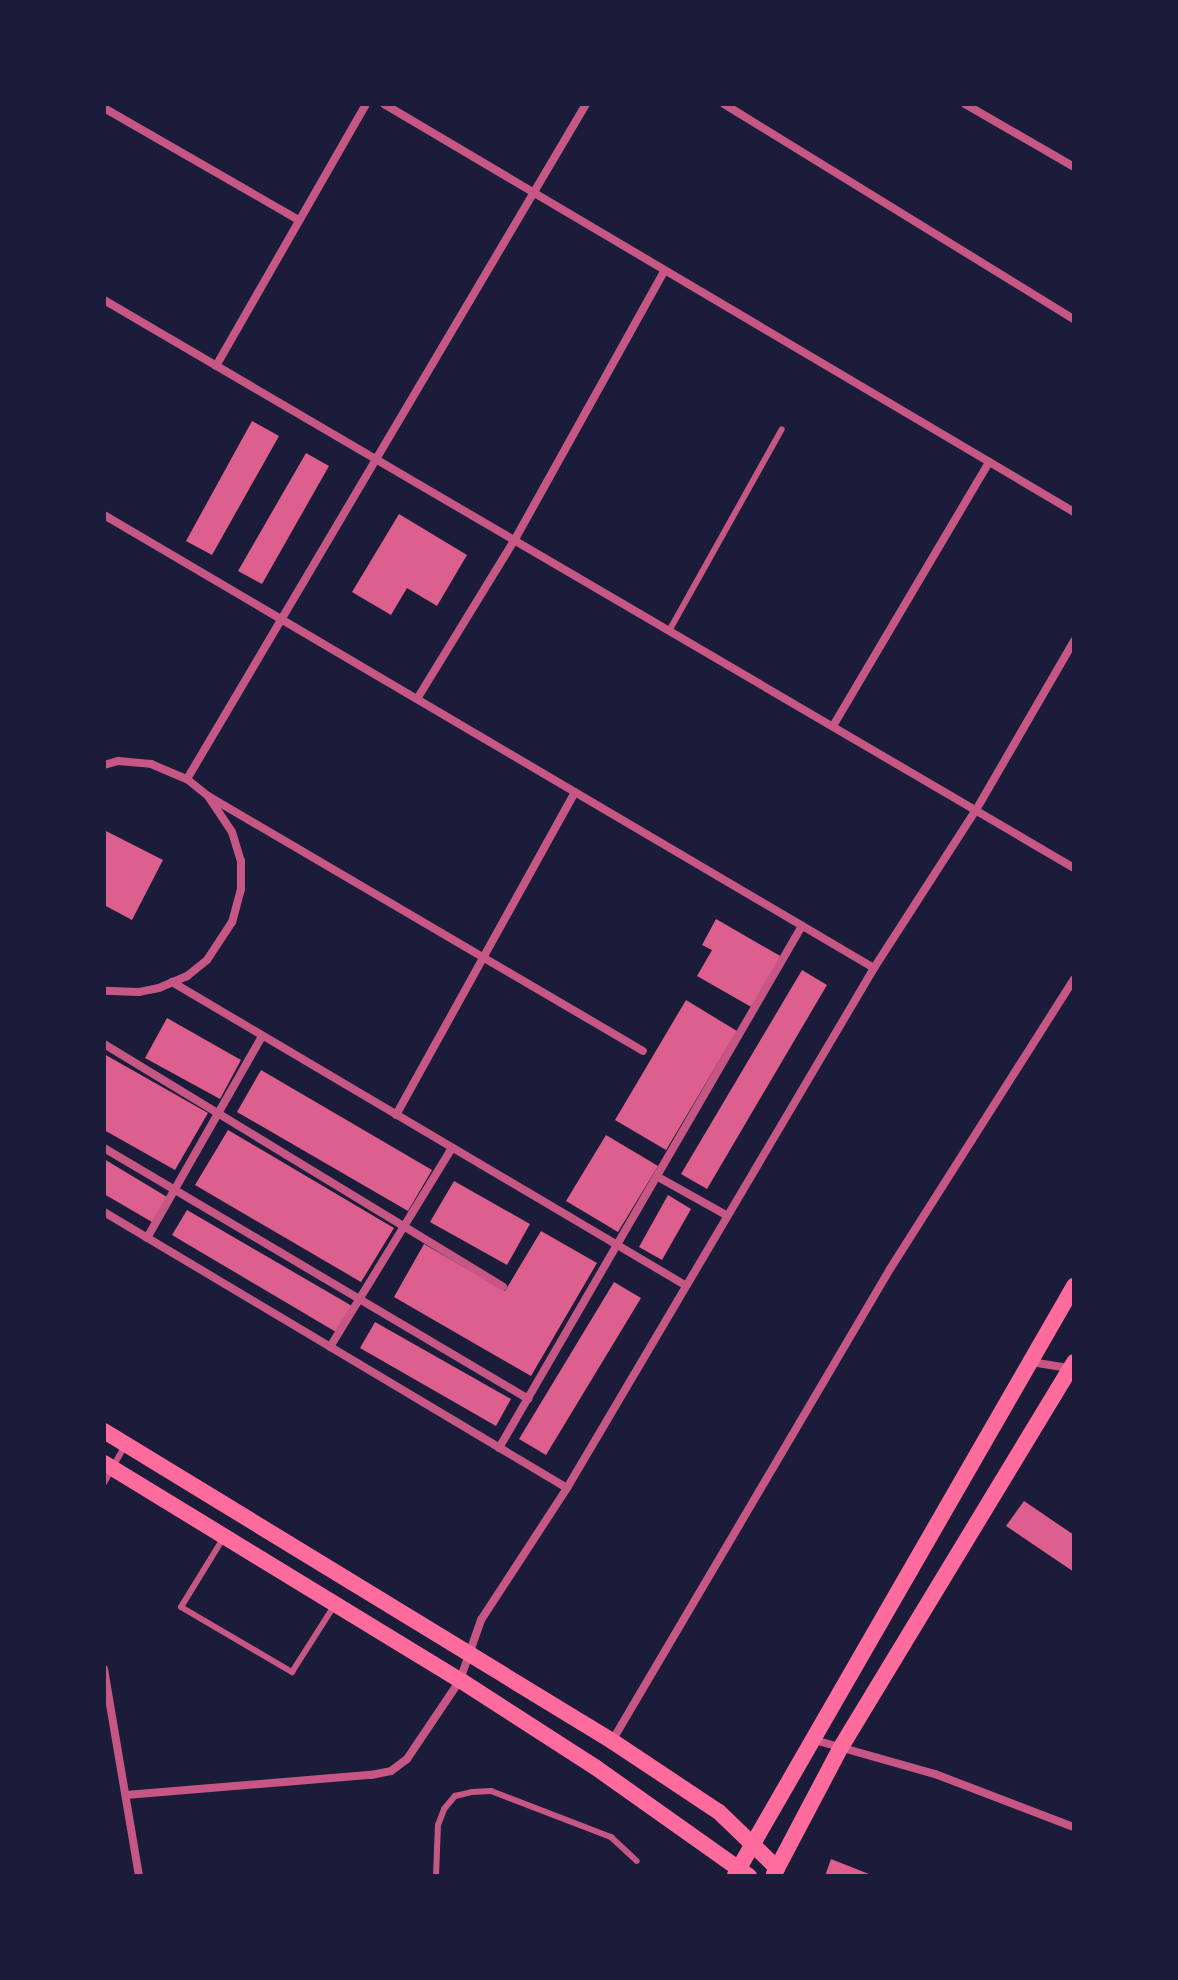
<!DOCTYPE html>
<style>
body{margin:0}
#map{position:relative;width:1178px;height:1980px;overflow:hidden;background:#1b1b3a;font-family:"Public Sans",sans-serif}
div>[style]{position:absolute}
.building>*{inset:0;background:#dd5f8e}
.service>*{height:6px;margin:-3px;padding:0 3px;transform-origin:3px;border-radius:3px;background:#c65784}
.minor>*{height:8px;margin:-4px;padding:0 4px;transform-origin:4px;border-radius:4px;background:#c65784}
.secondary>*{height:16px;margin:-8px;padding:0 8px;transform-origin:8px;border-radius:8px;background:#ff6b9d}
span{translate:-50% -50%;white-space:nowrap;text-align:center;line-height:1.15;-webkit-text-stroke:7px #1b1b3a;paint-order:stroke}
.frame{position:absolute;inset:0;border:106px solid #1b1b3a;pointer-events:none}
</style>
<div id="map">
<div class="building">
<div style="clip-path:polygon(252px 421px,279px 436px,212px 555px,186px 541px)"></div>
<div style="clip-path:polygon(306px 453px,329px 466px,262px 584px,238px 571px)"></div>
<div style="clip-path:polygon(399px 514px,467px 555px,437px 606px,407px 588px,391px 615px,352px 592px)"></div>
<div style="clip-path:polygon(106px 831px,163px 860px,132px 920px,104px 905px)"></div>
<div style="clip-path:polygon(716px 919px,782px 957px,753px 1008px,697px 976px,712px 950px,702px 945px)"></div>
<div style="clip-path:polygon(802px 970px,827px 985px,707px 1189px,681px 1174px)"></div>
<div style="clip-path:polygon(686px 1000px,737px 1031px,666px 1150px,615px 1120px)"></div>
<div style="clip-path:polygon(167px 1018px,241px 1060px,220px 1099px,145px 1058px)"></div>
<div style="clip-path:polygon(104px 1054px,208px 1113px,175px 1170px,104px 1130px)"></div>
<div style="clip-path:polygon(261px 1070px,432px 1170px,408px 1211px,237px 1112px)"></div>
<div style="clip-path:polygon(228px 1130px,394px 1228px,361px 1282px,195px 1185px)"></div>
<div style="clip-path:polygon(606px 1135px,658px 1166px,618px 1232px,566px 1201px)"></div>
<div style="clip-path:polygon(104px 1159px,167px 1197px,152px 1222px,104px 1194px)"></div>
<div style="clip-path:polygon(454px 1181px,530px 1224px,507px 1265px,430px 1222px)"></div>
<div style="clip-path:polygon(668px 1195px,691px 1209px,662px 1260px,639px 1247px)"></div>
<div style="clip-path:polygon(187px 1210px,352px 1306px,336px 1332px,172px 1235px)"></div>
<div style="clip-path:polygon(541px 1231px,597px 1263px,531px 1376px,394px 1297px,424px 1244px,505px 1291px)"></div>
<div style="clip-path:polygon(614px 1282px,641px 1298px,546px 1455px,519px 1439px)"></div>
<div style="clip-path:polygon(375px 1322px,511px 1399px,496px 1426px,360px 1348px)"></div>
<div style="clip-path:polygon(1024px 1501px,1074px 1535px,1074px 1572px,1006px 1526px)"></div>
<div style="clip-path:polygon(831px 1859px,874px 1876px,825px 1876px)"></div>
</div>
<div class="service">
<div style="left:669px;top:631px;width:231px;rotate:-60.8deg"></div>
<div style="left:104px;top:1483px;width:41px;rotate:-60.9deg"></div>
<div style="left:224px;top:1537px;width:82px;rotate:121.6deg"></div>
<div style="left:181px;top:1607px;width:129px;rotate:30.4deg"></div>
<div style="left:292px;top:1672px;width:78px;rotate:-57.5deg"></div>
<div style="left:436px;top:1876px;width:51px;rotate:-87.8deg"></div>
<div style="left:438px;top:1825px;width:17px;rotate:-69deg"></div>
<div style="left:444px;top:1809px;width:17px;rotate:-50deg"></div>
<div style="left:455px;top:1796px;width:17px;rotate:-13deg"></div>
<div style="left:472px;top:1792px;width:19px;rotate:-3deg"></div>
<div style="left:491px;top:1791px;width:129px;rotate:21deg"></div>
<div style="left:611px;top:1837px;width:35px;rotate:43deg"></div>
</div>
<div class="minor">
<div style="left:384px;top:104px;width:802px;rotate:30.6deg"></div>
<div style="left:724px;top:104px;width:411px;rotate:31.6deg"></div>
<div style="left:965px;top:104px;width:126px;rotate:30deg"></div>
<div style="left:104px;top:108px;width:225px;rotate:29.9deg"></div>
<div style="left:104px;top:300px;width:1124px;rotate:30.35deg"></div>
<div style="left:216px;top:366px;width:302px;rotate:-60.2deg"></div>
<div style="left:104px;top:515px;width:893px;rotate:30.47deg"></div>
<div style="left:417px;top:699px;width:185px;rotate:-58.5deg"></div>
<div style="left:514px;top:541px;width:309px;rotate:-60.9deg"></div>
<div style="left:833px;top:726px;width:307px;rotate:-59.4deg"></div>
<div style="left:104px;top:765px;width:15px;rotate:-16deg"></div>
<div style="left:118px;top:761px;width:33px;rotate:5deg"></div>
<div style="left:151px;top:764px;width:39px;rotate:23deg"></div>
<div style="left:187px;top:779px;width:27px;rotate:39deg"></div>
<div style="left:208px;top:796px;width:43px;rotate:56.3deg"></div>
<div style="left:232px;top:832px;width:30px;rotate:73deg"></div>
<div style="left:241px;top:861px;width:28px;rotate:90deg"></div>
<div style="left:241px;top:889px;width:34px;rotate:105deg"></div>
<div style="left:232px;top:922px;width:45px;rotate:123.3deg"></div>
<div style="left:207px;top:960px;width:26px;rotate:141deg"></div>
<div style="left:187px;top:976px;width:30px;rotate:157deg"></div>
<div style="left:159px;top:988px;width:20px;rotate:169deg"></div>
<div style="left:139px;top:992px;width:35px;rotate:-178deg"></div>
<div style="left:187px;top:779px;width:784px;rotate:-59.41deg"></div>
<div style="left:208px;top:796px;width:504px;rotate:30.38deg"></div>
<div style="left:172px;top:982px;width:596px;rotate:30.57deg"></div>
<div style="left:104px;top:1044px;width:467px;rotate:31.3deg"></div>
<div style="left:396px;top:1115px;width:369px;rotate:-61deg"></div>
<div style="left:104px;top:1148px;width:493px;rotate:30.6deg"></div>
<div style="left:658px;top:1177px;width:78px;rotate:29.2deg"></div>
<div style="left:104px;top:1212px;width:539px;rotate:30.8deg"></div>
<div style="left:147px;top:1238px;width:232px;rotate:-60.3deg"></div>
<div style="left:330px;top:1347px;width:233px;rotate:-58.5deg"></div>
<div style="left:1031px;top:1362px;width:38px;rotate:9deg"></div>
<div style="left:499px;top:1448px;width:604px;rotate:-59.87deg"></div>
<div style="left:104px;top:1669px;width:210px;rotate:80.4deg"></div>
<div style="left:811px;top:1739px;width:129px;rotate:15.8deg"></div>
<div style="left:935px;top:1774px;width:149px;rotate:20.9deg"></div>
<div style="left:612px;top:1741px;width:548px;rotate:-59.5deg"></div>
<div style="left:890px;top:1269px;width:343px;rotate:-57.6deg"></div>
<div style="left:126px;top:1795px;width:246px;rotate:-4.7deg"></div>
<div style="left:371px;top:1775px;width:20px;rotate:-11deg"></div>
<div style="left:391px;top:1771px;width:20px;rotate:-37deg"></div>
<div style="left:407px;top:1759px;width:95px;rotate:-56.1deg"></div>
<div style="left:460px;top:1680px;width:64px;rotate:-70.7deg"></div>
<div style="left:481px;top:1620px;width:158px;rotate:-56.9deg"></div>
<div style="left:567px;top:1488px;width:604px;rotate:-59.44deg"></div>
<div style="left:874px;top:968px;width:188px;rotate:-57.2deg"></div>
<div style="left:976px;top:810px;width:195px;rotate:-59.9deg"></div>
</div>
<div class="secondary">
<div style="left:104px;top:1431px;width:595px;rotate:31.39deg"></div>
<div style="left:612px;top:1741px;width:128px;rotate:33.6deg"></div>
<div style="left:719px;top:1812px;width:81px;rotate:44deg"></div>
<div style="left:104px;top:1463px;width:417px;rotate:31.4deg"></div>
<div style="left:460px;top:1680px;width:161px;rotate:32.8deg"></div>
<div style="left:595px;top:1767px;width:189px;rotate:35.3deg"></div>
<div style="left:774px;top:1874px;width:144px;rotate:-62.2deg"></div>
<div style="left:841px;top:1747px;width:450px;rotate:-58.8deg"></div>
<div style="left:735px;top:1875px;width:680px;rotate:-60.08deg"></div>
</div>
<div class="frame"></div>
</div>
